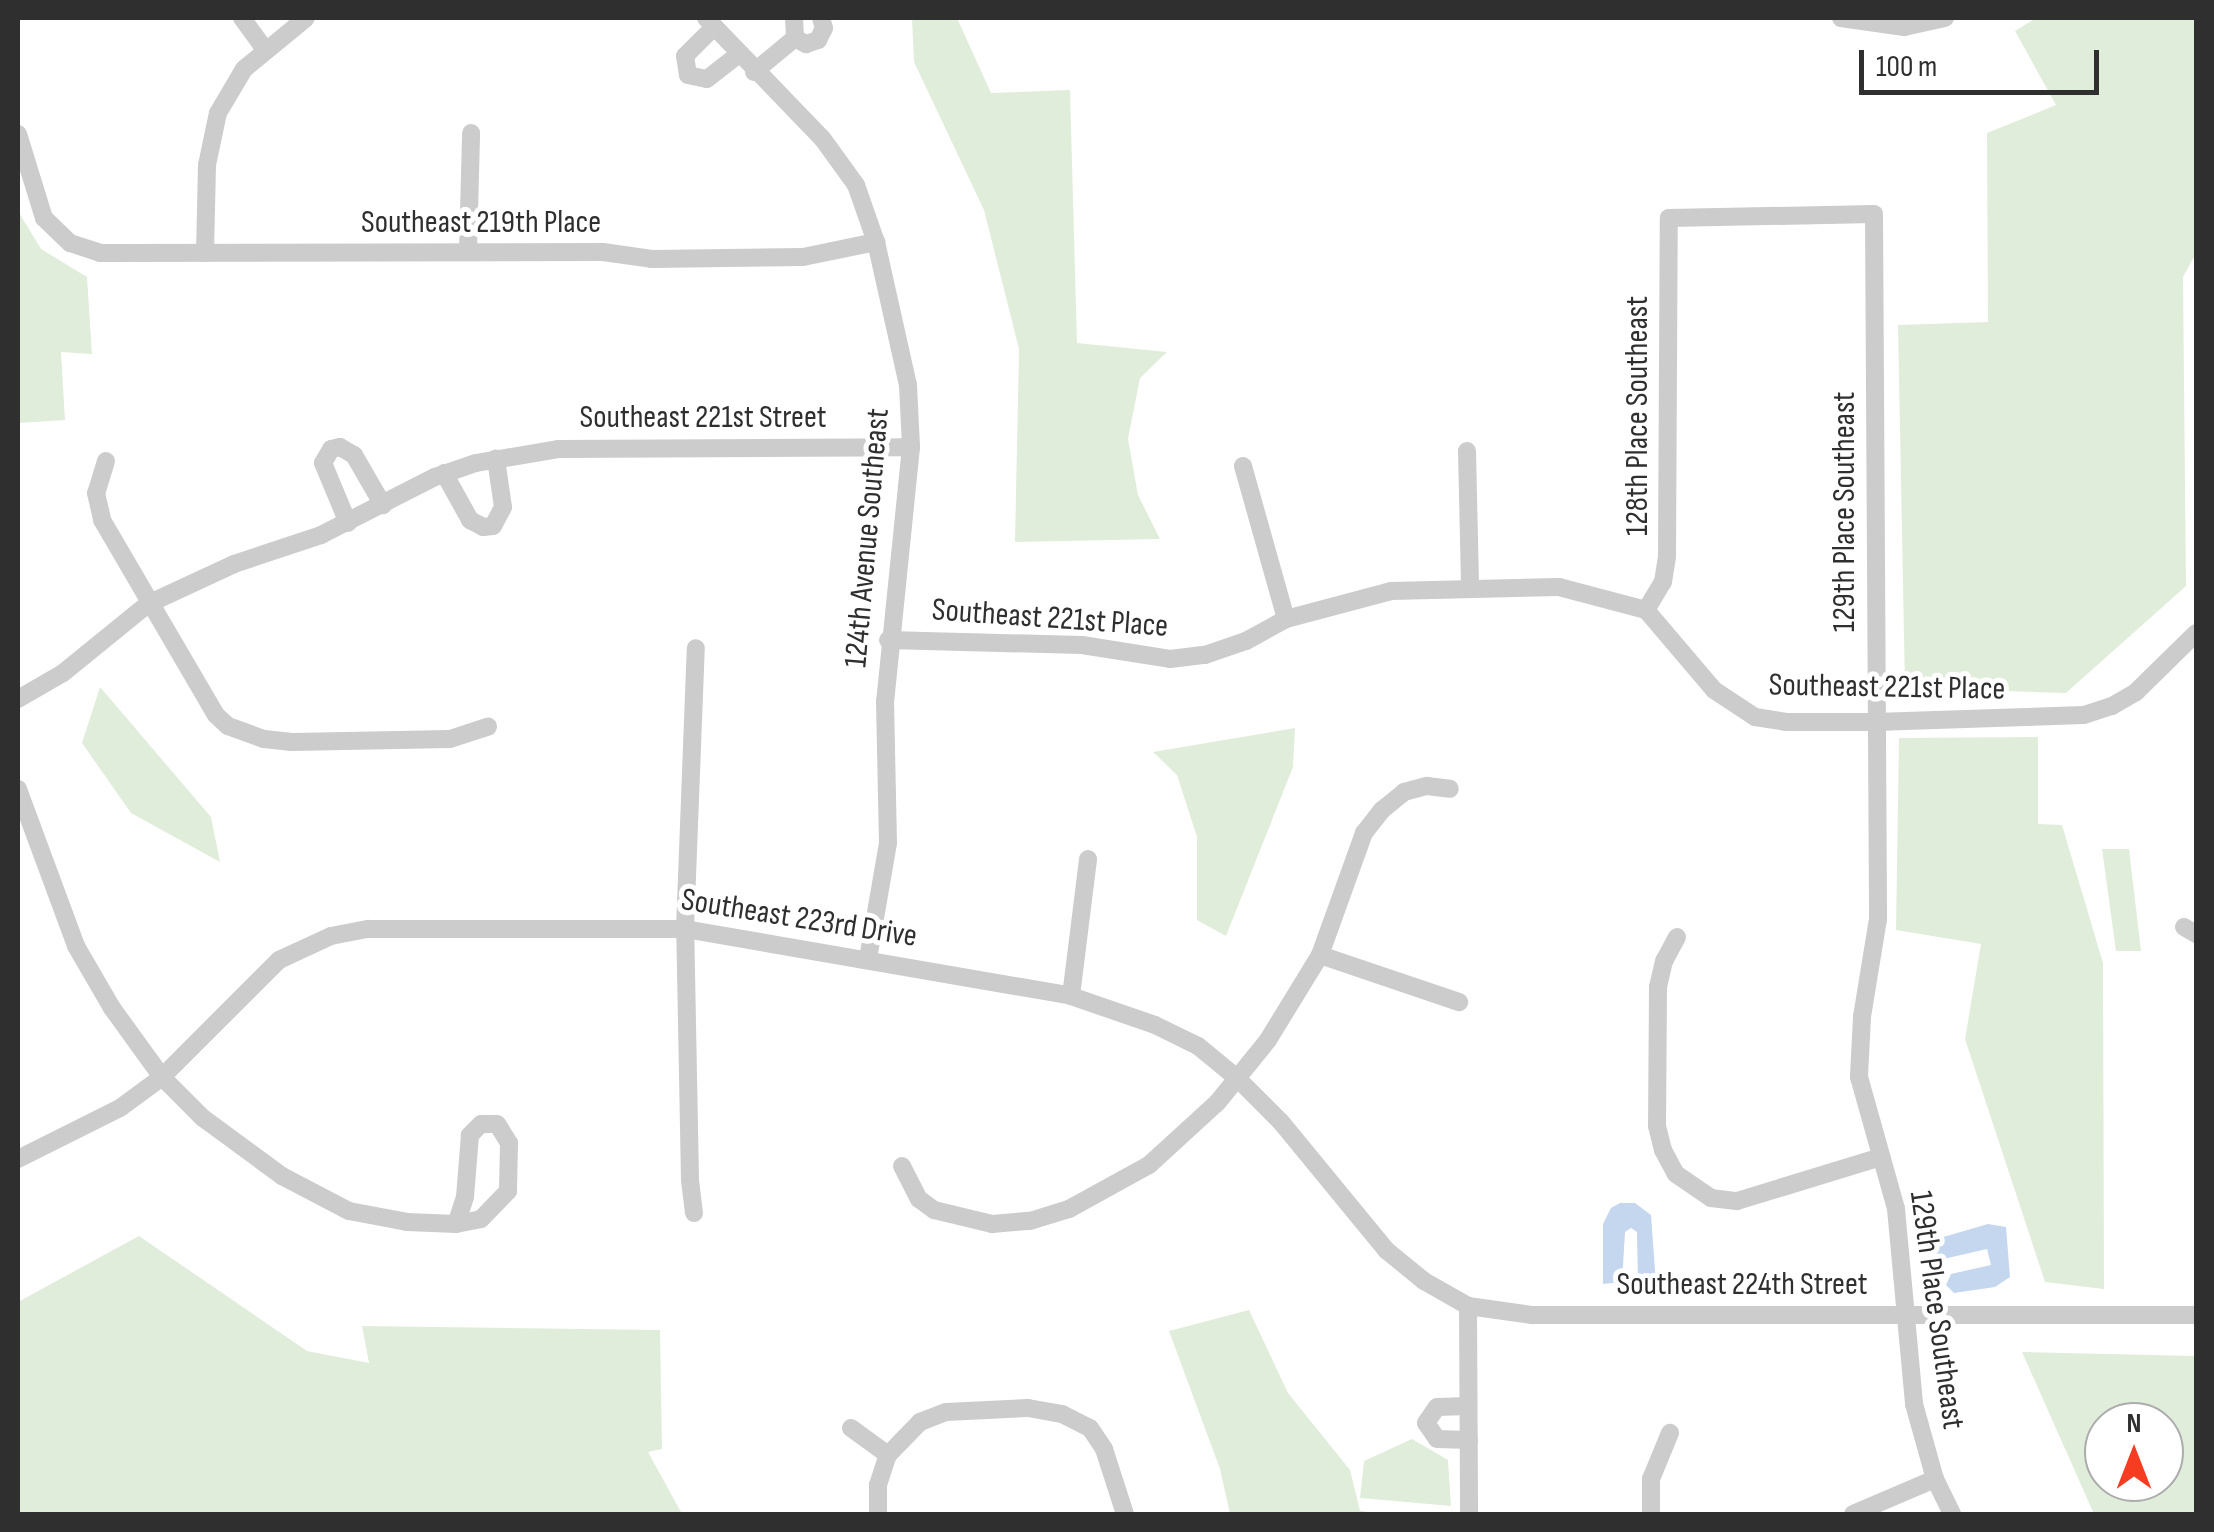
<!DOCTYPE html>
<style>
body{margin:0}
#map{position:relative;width:2214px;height:1532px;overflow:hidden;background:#fff;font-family:"Sofia Sans Condensed",sans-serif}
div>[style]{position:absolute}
.green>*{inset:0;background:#e1eddb}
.water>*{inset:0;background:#c5d6ef}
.minor>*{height:18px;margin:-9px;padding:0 9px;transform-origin:9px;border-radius:9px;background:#ccc}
span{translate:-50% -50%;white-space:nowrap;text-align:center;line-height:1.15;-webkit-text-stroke:10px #fff;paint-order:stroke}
.street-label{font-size:32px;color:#2f2f2f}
.frame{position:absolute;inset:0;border:20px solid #2f2f2f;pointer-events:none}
.north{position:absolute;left:2084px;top:1402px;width:100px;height:100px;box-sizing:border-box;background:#fff;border:2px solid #acacac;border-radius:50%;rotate:0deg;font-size:28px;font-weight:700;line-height:40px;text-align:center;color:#2f2f2f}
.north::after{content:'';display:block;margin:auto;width:35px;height:45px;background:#f63c21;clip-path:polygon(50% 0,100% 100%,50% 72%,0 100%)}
.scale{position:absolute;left:1859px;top:50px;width:240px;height:45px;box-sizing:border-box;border:5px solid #2f2f2f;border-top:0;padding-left:12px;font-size:30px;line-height:35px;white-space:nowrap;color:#2f2f2f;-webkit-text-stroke:8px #fff;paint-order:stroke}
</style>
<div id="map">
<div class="green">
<div style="clip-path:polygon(912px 18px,957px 18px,991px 93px,1070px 90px,1077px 343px,1167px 352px,1140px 378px,1128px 439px,1138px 495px,1160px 539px,1015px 542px,1019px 349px,984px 210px,914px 62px)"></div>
<div style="clip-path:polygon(2036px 18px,2196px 18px,2196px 253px,2183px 277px,2186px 586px,2066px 693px,1905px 688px,1898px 325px,1988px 322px,1987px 133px,2056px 105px,2015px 31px)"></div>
<div style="clip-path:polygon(18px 211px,41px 249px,87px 277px,92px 354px,61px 352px,65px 420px,18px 423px)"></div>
<div style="clip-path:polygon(100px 687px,211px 817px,220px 862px,131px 813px,82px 743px)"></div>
<div style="clip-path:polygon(1295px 728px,1293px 767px,1226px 936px,1197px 920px,1197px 837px,1177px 775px,1153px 752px)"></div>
<div style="clip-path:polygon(2038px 737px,2038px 824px,2062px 825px,2103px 963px,2104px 1289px,2045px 1282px,1965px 1039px,1981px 944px,1896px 930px,1899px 738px)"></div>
<div style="clip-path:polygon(2102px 849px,2129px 849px,2141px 951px,2116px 951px)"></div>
<div style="clip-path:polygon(139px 1236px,307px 1351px,369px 1363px,362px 1326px,660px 1330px,662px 1449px,648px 1452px,682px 1514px,18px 1514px,18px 1302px)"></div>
<div style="clip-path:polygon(1249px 1310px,1288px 1393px,1350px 1470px,1360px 1511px,1386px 1514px,1230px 1514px,1220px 1469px,1169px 1331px)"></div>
<div style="clip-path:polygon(evenodd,2022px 1352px,2196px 1356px,2196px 1514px,2094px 1514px,2022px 1352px,2104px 1422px,2164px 1422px,2164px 1482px,2104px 1482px,2104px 1422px)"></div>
<div style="clip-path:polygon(1412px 1439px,1448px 1460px,1451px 1506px,1360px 1498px,1364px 1461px)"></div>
</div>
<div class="water">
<div style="clip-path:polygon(1620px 1203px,1635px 1203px,1651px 1215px,1656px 1284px,1638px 1284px,1637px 1232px,1631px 1228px,1625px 1232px,1622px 1282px,1603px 1284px,1603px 1224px,1611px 1208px)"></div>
<div style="clip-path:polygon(1988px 1224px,2006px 1227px,2010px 1277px,1995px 1287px,1954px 1293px,1946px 1285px,1951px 1274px,1991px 1265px,1987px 1249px,1939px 1260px,1933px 1240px)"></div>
</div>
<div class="minor">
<div style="left:242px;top:18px;width:39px;rotate:54deg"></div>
<div style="left:706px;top:18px;width:167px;rotate:46deg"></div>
<div style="left:822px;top:138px;width:58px;rotate:54.1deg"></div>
<div style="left:856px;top:185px;width:60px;rotate:70.7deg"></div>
<div style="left:876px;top:242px;width:147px;rotate:77.4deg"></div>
<div style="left:908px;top:385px;width:62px;rotate:87.2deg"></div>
<div style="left:911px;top:447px;width:255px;rotate:95.8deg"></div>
<div style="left:885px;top:701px;width:142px;rotate:88.8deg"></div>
<div style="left:888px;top:843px;width:118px;rotate:99.8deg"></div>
<div style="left:794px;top:18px;width:20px;rotate:87deg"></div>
<div style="left:1841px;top:18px;width:64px;rotate:8.1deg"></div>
<div style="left:1904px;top:27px;width:42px;rotate:-12.4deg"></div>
<div style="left:714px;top:27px;width:41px;rotate:135deg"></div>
<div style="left:685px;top:56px;width:19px;rotate:81deg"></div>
<div style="left:688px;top:75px;width:19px;rotate:12deg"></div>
<div style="left:707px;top:79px;width:39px;rotate:-38deg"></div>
<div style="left:795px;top:38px;width:13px;rotate:29deg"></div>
<div style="left:806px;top:44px;width:13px;rotate:-18deg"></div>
<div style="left:818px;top:40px;width:13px;rotate:-63deg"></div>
<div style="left:824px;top:28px;width:10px;rotate:-107deg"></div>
<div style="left:754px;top:72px;width:53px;rotate:-39.7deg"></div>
<div style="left:18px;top:134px;width:88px;rotate:72.8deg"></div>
<div style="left:44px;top:218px;width:36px;rotate:44deg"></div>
<div style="left:70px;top:243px;width:32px;rotate:18deg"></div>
<div style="left:100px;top:253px;width:503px;rotate:-0.11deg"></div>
<div style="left:603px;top:252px;width:49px;rotate:8.1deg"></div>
<div style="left:652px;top:259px;width:151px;rotate:-0.8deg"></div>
<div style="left:803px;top:257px;width:75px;rotate:-11.6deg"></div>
<div style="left:468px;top:251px;width:118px;rotate:-88.5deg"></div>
<div style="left:205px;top:253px;width:88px;rotate:-88.7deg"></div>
<div style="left:207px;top:165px;width:53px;rotate:-78.1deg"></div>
<div style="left:218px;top:113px;width:51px;rotate:-59.4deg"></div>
<div style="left:244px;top:69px;width:80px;rotate:-39.4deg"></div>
<div style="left:1467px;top:451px;width:135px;rotate:88.7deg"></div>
<div style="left:106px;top:461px;width:34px;rotate:107deg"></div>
<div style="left:96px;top:493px;width:28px;rotate:77deg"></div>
<div style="left:102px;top:520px;width:226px;rotate:59.7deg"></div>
<div style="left:216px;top:715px;width:16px;rotate:43deg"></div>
<div style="left:228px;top:726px;width:38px;rotate:20deg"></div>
<div style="left:264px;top:739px;width:28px;rotate:6deg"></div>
<div style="left:292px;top:742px;width:158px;rotate:-1.1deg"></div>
<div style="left:450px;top:739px;width:40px;rotate:-18deg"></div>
<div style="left:1243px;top:466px;width:159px;rotate:74.3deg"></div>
<div style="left:444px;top:473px;width:54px;rotate:61deg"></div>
<div style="left:470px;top:520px;width:15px;rotate:28deg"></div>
<div style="left:483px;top:527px;width:10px;rotate:-6deg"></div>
<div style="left:493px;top:526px;width:21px;rotate:-62deg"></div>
<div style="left:503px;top:507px;width:49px;rotate:-98.3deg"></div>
<div style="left:348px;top:523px;width:65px;rotate:-112.6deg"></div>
<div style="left:323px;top:463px;width:16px;rotate:-60deg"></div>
<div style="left:331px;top:449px;width:9px;rotate:-13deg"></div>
<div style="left:340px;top:447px;width:16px;rotate:30deg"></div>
<div style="left:354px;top:455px;width:58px;rotate:59.9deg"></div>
<div style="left:1646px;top:610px;width:33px;rotate:-59deg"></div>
<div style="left:1663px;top:582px;width:26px;rotate:-81deg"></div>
<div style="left:1667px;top:556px;width:338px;rotate:-89.7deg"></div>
<div style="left:1669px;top:218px;width:205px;rotate:-1.1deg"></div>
<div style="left:1874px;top:214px;width:705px;rotate:89.67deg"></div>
<div style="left:1878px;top:919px;width:99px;rotate:99.3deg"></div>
<div style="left:1862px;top:1017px;width:60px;rotate:92.9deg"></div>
<div style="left:1859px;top:1077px;width:137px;rotate:74.3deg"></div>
<div style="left:1896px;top:1209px;width:196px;rotate:84.7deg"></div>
<div style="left:1914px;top:1404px;width:78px;rotate:74.4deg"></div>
<div style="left:1935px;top:1479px;width:39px;rotate:64deg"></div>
<div style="left:888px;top:640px;width:194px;rotate:1.5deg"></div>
<div style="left:1082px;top:645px;width:89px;rotate:9deg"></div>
<div style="left:1170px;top:659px;width:35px;rotate:-7deg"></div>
<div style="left:1205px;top:655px;width:43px;rotate:-18.9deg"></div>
<div style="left:1246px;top:641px;width:46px;rotate:-28.8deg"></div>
<div style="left:1286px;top:619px;width:109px;rotate:-14.9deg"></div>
<div style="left:1391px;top:591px;width:168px;rotate:-1.4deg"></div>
<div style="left:1559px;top:587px;width:90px;rotate:14.8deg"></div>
<div style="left:1646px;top:610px;width:105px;rotate:49.6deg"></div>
<div style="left:1714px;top:690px;width:49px;rotate:33.4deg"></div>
<div style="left:1755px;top:717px;width:30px;rotate:9deg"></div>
<div style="left:1785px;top:722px;width:90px"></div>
<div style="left:1875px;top:722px;width:209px;rotate:-1.9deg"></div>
<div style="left:2084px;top:715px;width:29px;rotate:-18deg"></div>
<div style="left:2112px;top:706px;width:28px;rotate:-30deg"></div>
<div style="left:2136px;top:692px;width:84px;rotate:-44.5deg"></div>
<div style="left:18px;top:699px;width:52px;rotate:-30deg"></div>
<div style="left:63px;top:673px;width:109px;rotate:-39.1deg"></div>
<div style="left:148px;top:604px;width:95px;rotate:-24.9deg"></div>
<div style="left:234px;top:564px;width:92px;rotate:-18.4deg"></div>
<div style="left:321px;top:535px;width:128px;rotate:-27deg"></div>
<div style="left:435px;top:477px;width:43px;rotate:-18.9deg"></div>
<div style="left:476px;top:463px;width:83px;rotate:-9.7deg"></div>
<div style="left:558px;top:449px;width:353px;rotate:-0.3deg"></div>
<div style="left:18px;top:789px;width:167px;rotate:69.7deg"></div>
<div style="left:76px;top:946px;width:72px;rotate:59.9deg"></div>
<div style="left:112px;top:1008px;width:85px;rotate:54.1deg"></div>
<div style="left:162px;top:1077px;width:58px;rotate:45deg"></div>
<div style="left:203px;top:1118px;width:98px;rotate:36.3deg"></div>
<div style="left:282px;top:1176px;width:76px;rotate:27.6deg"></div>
<div style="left:349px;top:1211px;width:59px;rotate:10.7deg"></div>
<div style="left:407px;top:1222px;width:49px;rotate:2.3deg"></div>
<div style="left:456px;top:1224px;width:25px;rotate:-11deg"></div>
<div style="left:481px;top:1219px;width:39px;rotate:-46deg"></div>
<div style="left:508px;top:1191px;width:48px;rotate:-88.8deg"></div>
<div style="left:509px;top:1143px;width:22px;rotate:-122deg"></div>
<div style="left:497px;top:1124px;width:16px;rotate:180deg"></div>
<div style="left:481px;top:1124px;width:16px;rotate:135deg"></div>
<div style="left:470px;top:1135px;width:62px;rotate:94.6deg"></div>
<div style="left:465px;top:1197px;width:28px;rotate:108deg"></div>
<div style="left:2184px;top:927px;width:14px;rotate:30deg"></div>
<div style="left:1677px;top:937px;width:27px;rotate:118deg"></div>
<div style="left:1664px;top:961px;width:27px;rotate:103deg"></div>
<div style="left:1658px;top:987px;width:139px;rotate:90.4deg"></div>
<div style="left:1657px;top:1126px;width:25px;rotate:76deg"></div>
<div style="left:1663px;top:1150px;width:27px;rotate:62deg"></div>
<div style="left:1676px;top:1174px;width:42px;rotate:34.4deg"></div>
<div style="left:1711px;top:1198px;width:26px;rotate:7deg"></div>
<div style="left:1737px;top:1201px;width:151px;rotate:-17deg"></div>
<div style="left:1320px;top:955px;width:147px;rotate:18.7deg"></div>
<div style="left:1071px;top:996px;width:138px;rotate:-82.9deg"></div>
<div style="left:18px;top:1159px;width:114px;rotate:-26.6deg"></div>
<div style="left:120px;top:1108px;width:52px;rotate:-36.4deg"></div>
<div style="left:162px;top:1077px;width:165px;rotate:-45deg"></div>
<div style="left:279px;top:960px;width:57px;rotate:-24.8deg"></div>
<div style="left:331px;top:936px;width:38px;rotate:-11deg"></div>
<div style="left:368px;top:929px;width:317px"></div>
<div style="left:685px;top:929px;width:392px;rotate:9.8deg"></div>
<div style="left:1071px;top:996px;width:89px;rotate:19deg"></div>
<div style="left:1155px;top:1025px;width:48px;rotate:26deg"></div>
<div style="left:1198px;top:1046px;width:50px;rotate:39.4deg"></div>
<div style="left:1237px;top:1078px;width:62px;rotate:45deg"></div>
<div style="left:1281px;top:1122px;width:166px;rotate:50.6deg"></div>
<div style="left:1386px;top:1250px;width:49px;rotate:39.2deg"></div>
<div style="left:1424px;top:1281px;width:51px;rotate:29.6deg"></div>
<div style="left:1468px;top:1306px;width:65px;rotate:8deg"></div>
<div style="left:1532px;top:1315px;width:664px"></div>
<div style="left:902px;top:1166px;width:37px;rotate:63deg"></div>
<div style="left:919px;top:1199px;width:19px;rotate:36deg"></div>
<div style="left:934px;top:1210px;width:60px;rotate:13.6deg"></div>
<div style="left:992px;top:1224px;width:38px;rotate:-5deg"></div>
<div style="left:1030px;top:1221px;width:41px;rotate:-17.1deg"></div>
<div style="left:1069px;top:1209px;width:91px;rotate:-28.8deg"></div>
<div style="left:1149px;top:1165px;width:92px;rotate:-42.4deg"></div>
<div style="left:1217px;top:1103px;width:81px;rotate:-51deg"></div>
<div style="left:1268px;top:1040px;width:100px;rotate:-58.5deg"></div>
<div style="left:1320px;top:955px;width:130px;rotate:-70.2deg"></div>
<div style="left:1364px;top:833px;width:29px;rotate:-52deg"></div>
<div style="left:1382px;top:810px;width:28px;rotate:-39deg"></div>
<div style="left:1404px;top:792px;width:24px;rotate:-15deg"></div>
<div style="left:1427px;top:786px;width:23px;rotate:7deg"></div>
<div style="left:694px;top:1213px;width:34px;rotate:-97deg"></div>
<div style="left:690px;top:1179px;width:250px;rotate:-91.1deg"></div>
<div style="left:685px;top:929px;width:281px;rotate:-87.8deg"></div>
<div style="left:1468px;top:1306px;width:208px;rotate:89.7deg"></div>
<div style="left:1468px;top:1406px;width:31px;rotate:178deg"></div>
<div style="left:1437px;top:1407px;width:19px;rotate:125deg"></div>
<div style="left:1426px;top:1423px;width:19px;rotate:55deg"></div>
<div style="left:1437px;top:1439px;width:32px;rotate:2deg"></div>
<div style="left:851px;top:1428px;width:46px;rotate:36.1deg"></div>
<div style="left:878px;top:1514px;width:29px;rotate:-90deg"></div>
<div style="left:878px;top:1485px;width:32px;rotate:-72deg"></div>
<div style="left:888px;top:1455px;width:46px;rotate:-45.9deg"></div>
<div style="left:920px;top:1422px;width:28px;rotate:-21deg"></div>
<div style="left:946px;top:1412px;width:82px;rotate:-2.8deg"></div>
<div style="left:1028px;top:1408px;width:35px;rotate:10deg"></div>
<div style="left:1062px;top:1414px;width:31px;rotate:27deg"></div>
<div style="left:1090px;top:1428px;width:25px;rotate:56deg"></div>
<div style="left:1104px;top:1449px;width:68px;rotate:72.1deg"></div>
<div style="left:1651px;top:1514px;width:35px;rotate:-90deg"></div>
<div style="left:1651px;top:1479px;width:50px;rotate:-67.6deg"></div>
<div style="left:1853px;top:1514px;width:89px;rotate:-23.1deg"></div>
</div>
<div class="street-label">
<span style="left:481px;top:223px">Southeast 219th Place</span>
<span style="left:1638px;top:416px;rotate:-90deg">128th Place Southeast</span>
<span style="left:703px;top:418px">Southeast 221st Street</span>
<span style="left:1845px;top:512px;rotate:-90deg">129th Place Southeast</span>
<span style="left:868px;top:538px;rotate:-85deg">124th Avenue Southeast</span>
<span style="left:1050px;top:619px;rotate:4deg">Southeast 221st Place</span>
<span style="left:1887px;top:688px;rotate:1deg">Southeast 221st Place</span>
<span style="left:799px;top:919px;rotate:9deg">Southeast 223rd Drive</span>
<span style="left:1742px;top:1285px">Southeast 224th Street</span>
<span style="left:1936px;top:1310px;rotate:82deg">129th Place Southeast</span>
</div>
<div class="frame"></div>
<div class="north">N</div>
<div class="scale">100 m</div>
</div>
